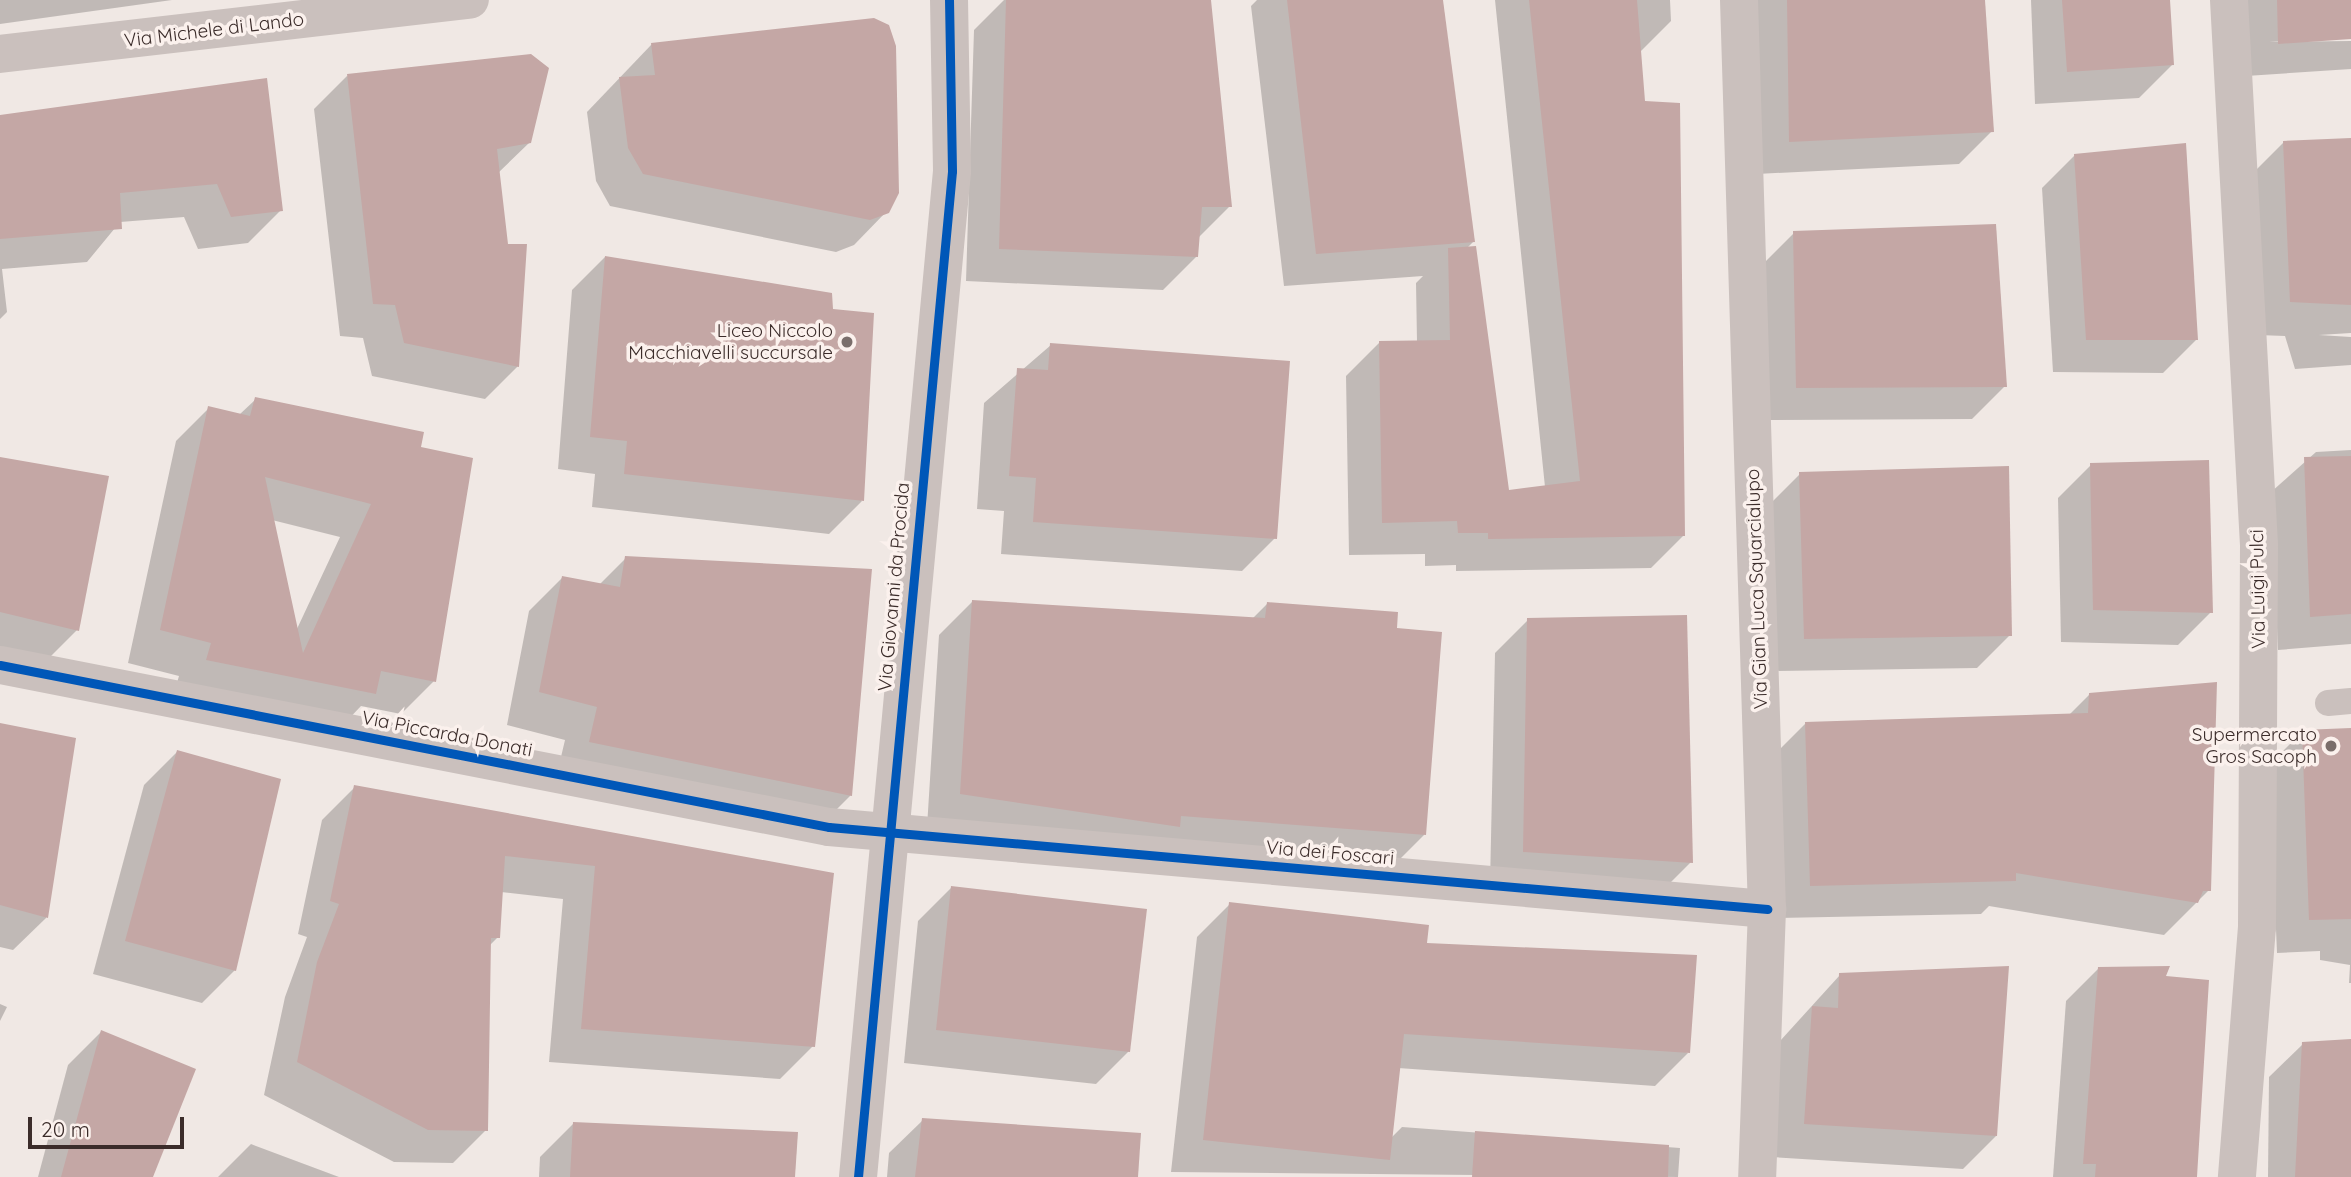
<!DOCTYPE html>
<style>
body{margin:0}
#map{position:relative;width:2351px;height:1177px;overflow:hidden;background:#f0e8e4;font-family:Quicksand,sans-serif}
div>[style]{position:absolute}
.shadow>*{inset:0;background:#0003}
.building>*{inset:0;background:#c4a7a5}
.service>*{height:26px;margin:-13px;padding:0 13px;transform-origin:13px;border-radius:13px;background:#cac0bd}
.minor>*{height:38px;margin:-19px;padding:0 19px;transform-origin:19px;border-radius:19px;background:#cac0bd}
.cycleway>*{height:9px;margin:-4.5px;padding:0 4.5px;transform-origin:4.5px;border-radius:4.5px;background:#0057b8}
.dots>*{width:19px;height:19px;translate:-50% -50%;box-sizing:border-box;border:4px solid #fbf1ed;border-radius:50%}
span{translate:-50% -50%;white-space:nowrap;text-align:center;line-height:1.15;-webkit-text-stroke:7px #fbf1ed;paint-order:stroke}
.street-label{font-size:19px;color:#3b2c2a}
.poi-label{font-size:19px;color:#3b2c2a}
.right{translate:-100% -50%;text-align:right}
.scale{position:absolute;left:28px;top:1117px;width:156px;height:32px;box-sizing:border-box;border:4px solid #3b2c2a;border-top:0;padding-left:9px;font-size:21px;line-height:24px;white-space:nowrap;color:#3b2c2a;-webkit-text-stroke:5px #fbf1ed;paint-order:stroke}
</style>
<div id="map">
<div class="shadow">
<div style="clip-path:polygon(0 0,172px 0,0 24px)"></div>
<div style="clip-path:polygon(1004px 0,1209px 0,1230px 206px,1198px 238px,1196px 257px,1163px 290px,966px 281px,974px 30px)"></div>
<div style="clip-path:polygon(1257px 0,1441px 0,1473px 242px,1466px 249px,1507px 492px,1545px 487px,1495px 0,1670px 0,1671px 21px,1639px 53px,1684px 535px,1651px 568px,1456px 571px,1456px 565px,1425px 566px,1425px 554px,1349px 555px,1346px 376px,1379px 343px,1417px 342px,1416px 283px,1423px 276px,1284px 286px,1251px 6px)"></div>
<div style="clip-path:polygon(1754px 0,1984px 0,1992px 131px,1959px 164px,1757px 174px)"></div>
<div style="clip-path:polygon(2031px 0,2168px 0,2172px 65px,2139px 98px,2035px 104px)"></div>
<div style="clip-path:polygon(2243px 0,2351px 0,2351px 37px,2269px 42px,2351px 41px,2351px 69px,2246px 76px)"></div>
<div style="clip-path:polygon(652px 44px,887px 211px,854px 245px,836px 252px,610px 206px,596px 181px,587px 112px)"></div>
<div style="clip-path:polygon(347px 76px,529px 143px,498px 173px,518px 366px,485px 399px,372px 376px,363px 338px,340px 336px,314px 109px)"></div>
<div style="clip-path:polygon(55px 111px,281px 210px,248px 243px,198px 249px,184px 217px,120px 222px,87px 262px,2px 269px,7px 312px,0 319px,0 116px)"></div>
<div style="clip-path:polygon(2351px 140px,2351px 333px,2319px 335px,2351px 337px,2351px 365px,2295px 369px,2285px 336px,2258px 335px,2251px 175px,2284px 142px)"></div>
<div style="clip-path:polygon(2075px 155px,2196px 340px,2163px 373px,2053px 372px,2042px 188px)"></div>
<div style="clip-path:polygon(1794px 233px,2005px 386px,1972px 419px,1764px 420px,1761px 266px)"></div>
<div style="clip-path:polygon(605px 257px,862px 501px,829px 534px,592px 507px,595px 474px,558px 469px,572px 290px)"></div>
<div style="clip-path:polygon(1051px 345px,1275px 538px,1242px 571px,1001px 554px,1004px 511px,977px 509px,984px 403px)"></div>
<div style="clip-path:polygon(evenodd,256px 399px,419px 448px,434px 681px,401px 714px,361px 706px,342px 726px,174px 693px,179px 676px,128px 663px,176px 441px,209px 408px,239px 415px,256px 399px,272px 520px,340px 537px,296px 631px,272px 520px)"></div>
<div style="clip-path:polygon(2351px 450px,2351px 644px,2278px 650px,2271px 492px,2316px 452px)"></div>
<div style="clip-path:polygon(2091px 465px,2211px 612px,2178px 645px,2061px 642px,2058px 498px)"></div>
<div style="clip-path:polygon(1800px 474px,2010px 635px,1977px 668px,1771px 671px,1767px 507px)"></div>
<div style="clip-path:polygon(0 491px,77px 630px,44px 663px,0 652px)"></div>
<div style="clip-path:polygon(626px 558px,851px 795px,818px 828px,557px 774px,565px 740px,507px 725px,529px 611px,562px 578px,599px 585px)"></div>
<div style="clip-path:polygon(972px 602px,1252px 619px,1267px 604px,1395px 630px,1424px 835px,1391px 868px,927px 827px,939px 635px)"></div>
<div style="clip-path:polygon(1528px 620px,1691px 862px,1658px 895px,1490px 884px,1495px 653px)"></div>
<div style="clip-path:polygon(2089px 695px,2209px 890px,2164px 935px,1989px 906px,1981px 914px,1778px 918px,1772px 757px,1805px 724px,2069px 715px)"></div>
<div style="clip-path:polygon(0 725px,74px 739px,46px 918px,13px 950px,0 947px)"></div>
<div style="clip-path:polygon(2351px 731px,2351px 983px,2349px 983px,2350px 965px,2320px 960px,2320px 951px,2277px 953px,2269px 765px,2302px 732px)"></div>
<div style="clip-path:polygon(177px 752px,235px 970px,202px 1003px,93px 974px,144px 785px)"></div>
<div style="clip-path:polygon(355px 787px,832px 875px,813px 1046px,780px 1079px,549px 1062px,563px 899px,501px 892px,498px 937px,489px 946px,486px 1130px,453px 1163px,394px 1162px,264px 1095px,285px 997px,307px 937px,298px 934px,322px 820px)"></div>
<div style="clip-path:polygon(951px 888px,1129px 1051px,1096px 1084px,904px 1063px,918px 921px)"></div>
<div style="clip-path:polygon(1230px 904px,1425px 945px,1688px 1053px,1655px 1086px,1398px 1068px,1390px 1139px,1402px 1127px,1680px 1148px,1678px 1177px,1171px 1172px,1197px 937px)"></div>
<div style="clip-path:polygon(2099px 968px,2164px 978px,2196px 1177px,2053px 1177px,2066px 1001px)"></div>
<div style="clip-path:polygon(1840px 975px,1996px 1136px,1963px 1169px,1772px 1157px,1780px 1041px)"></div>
<div style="clip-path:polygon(0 1004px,7px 1007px,0 1021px)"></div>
<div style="clip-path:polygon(101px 1032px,151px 1177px,38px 1177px,68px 1065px)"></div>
<div style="clip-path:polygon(2351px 1040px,2351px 1177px,2268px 1177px,2269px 1077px,2303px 1044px)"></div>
<div style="clip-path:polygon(923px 1120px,1136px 1177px,887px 1177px,889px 1153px)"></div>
<div style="clip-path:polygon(573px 1124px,793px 1177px,539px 1177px,540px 1157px)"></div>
<div style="clip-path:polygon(251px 1144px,339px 1177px,218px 1177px)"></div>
</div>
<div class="building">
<div style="clip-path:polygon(1006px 0,1211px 0,1232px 207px,1202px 207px,1198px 257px,999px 249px)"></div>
<div style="clip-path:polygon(1287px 0,1443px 0,1475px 242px,1316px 254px)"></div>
<div style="clip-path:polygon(1529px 0,1637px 0,1645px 101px,1680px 103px,1685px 536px,1488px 539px,1488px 533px,1458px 533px,1457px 521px,1382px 523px,1379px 341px,1450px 340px,1448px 248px,1476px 246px,1509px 490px,1580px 481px)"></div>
<div style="clip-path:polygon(1787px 0,1985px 0,1994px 132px,1789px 142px)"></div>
<div style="clip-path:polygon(2062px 0,2170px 0,2174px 65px,2067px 72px)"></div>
<div style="clip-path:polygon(2277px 0,2351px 0,2351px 39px,2278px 44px)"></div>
<div style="clip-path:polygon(874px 18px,889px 25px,896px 46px,899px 193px,889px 213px,870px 220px,643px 174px,628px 148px,619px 77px,655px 75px,651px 43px)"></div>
<div style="clip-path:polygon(531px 54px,549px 68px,531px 143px,497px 149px,508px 244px,527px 244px,519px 367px,404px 343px,395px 305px,373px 304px,347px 74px)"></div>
<div style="clip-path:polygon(267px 78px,283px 211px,231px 217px,217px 184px,120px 193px,122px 229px,0 239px,0 115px)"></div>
<div style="clip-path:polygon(2351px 138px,2351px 305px,2290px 302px,2283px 141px)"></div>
<div style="clip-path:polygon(2186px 143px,2198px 340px,2086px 340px,2074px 154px)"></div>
<div style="clip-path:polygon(1996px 224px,2007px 387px,1796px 388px,1793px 231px)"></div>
<div style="clip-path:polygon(605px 256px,832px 293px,833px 309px,874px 313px,864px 501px,624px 474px,627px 441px,590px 437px)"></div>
<div style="clip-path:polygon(1050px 343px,1290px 361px,1277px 539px,1033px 522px,1036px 478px,1009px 476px,1017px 368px,1048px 370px)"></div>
<div style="clip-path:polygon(evenodd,255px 397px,424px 432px,421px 447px,473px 458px,436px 682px,381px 671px,376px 694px,206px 660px,211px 643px,160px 630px,208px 406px,250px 416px,255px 397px,265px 477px,371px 504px,303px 653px,265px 477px)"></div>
<div style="clip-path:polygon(2351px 456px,2351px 614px,2310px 617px,2304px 457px)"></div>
<div style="clip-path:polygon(0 457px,109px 476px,79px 631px,0 612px)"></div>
<div style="clip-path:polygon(2209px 460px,2213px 613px,2093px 610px,2090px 463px)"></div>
<div style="clip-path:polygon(2009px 466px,2012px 636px,1804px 639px,1799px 472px)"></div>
<div style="clip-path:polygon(625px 556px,872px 569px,852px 796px,589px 742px,597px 707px,539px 692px,562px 576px,620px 587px)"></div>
<div style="clip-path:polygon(972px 600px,1265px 618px,1267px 602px,1398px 612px,1397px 628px,1442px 632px,1426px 835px,1181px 816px,1180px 827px,960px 794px)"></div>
<div style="clip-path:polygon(1687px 615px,1693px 863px,1523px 852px,1527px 618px)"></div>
<div style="clip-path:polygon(2217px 682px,2211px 891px,2203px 891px,2198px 903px,2016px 873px,2016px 881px,1810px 886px,1805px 722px,2088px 713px,2089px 693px)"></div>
<div style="clip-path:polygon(0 723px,76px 738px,48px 918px,0 905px)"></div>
<div style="clip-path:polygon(2351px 728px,2351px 919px,2309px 920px,2302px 730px)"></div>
<div style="clip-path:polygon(177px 750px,281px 779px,236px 971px,125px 941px)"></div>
<div style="clip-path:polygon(354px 785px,834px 873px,815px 1047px,581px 1029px,595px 866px,505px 856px,500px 938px,491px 938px,488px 1131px,428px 1130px,297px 1062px,317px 962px,339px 904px,330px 901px)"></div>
<div style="clip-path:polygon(951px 886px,1147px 909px,1130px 1052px,936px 1030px)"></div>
<div style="clip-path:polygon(1229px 902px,1429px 925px,1427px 943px,1697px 955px,1690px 1053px,1404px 1034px,1390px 1160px,1203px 1140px)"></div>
<div style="clip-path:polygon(2009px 966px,1997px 1136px,1804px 1124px,1812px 1006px,1838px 1008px,1839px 973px)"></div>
<div style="clip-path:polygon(2170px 966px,2166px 976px,2209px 980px,2197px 1177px,2095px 1177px,2096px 1164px,2083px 1164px,2098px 967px)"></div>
<div style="clip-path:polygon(101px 1030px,196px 1069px,153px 1177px,61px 1177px)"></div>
<div style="clip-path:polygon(2351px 1039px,2351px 1177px,2295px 1177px,2302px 1042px)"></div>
<div style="clip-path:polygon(922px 1118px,1141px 1133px,1138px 1177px,915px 1177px)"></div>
<div style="clip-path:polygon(573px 1122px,798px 1132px,795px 1177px,570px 1177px)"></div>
<div style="clip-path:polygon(1475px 1131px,1669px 1145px,1668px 1177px,1472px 1177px)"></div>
</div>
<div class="service">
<div style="left:2328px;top:703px;width:23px;rotate:-5deg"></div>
</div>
<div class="minor">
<div style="left:1739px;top:0;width:909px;rotate:88.24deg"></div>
<div style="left:1767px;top:909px;width:268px;rotate:92.1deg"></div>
<div style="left:2229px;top:0;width:546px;rotate:86.85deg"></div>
<div style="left:2259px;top:545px;width:382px;rotate:90.3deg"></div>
<div style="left:2257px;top:927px;width:251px;rotate:94.6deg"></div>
<div style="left:0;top:54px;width:473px;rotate:-6.6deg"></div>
<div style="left:0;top:665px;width:845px;rotate:11.06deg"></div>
<div style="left:829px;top:827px;width:942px;rotate:5deg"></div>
<div style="left:858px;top:1177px;width:1010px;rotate:-84.66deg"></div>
<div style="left:952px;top:171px;width:171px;rotate:-91deg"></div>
</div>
<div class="cycleway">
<div style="left:0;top:665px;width:845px;rotate:11.06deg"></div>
<div style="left:829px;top:827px;width:942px;rotate:5deg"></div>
<div style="left:858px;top:1177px;width:1010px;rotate:-84.66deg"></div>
<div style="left:952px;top:171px;width:171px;rotate:-91deg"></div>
</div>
<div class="dots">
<div style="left:847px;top:342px;background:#7a6e6b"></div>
<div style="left:2331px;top:746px;background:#7a6e6b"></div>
</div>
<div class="street-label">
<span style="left:214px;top:30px;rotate:-7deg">Via Michele di Lando</span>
<span style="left:894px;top:587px;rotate:-85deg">Via Giovanni da Procida</span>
<span style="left:1757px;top:589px;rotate:-92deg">Via Gian Luca Squarcialupo</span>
<span style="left:2258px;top:589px;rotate:-91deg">Via Luigi Pulci</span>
<span style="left:447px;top:734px;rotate:11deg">Via Piccarda Donati</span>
<span style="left:1330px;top:853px;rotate:5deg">Via dei Foscari</span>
</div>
<div class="poi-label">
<span class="right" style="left:833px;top:342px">Liceo Niccolo<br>Macchiavelli succursale</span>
<span class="right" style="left:2317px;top:746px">Supermercato<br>Gros Sacoph</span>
</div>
<div class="scale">20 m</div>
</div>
